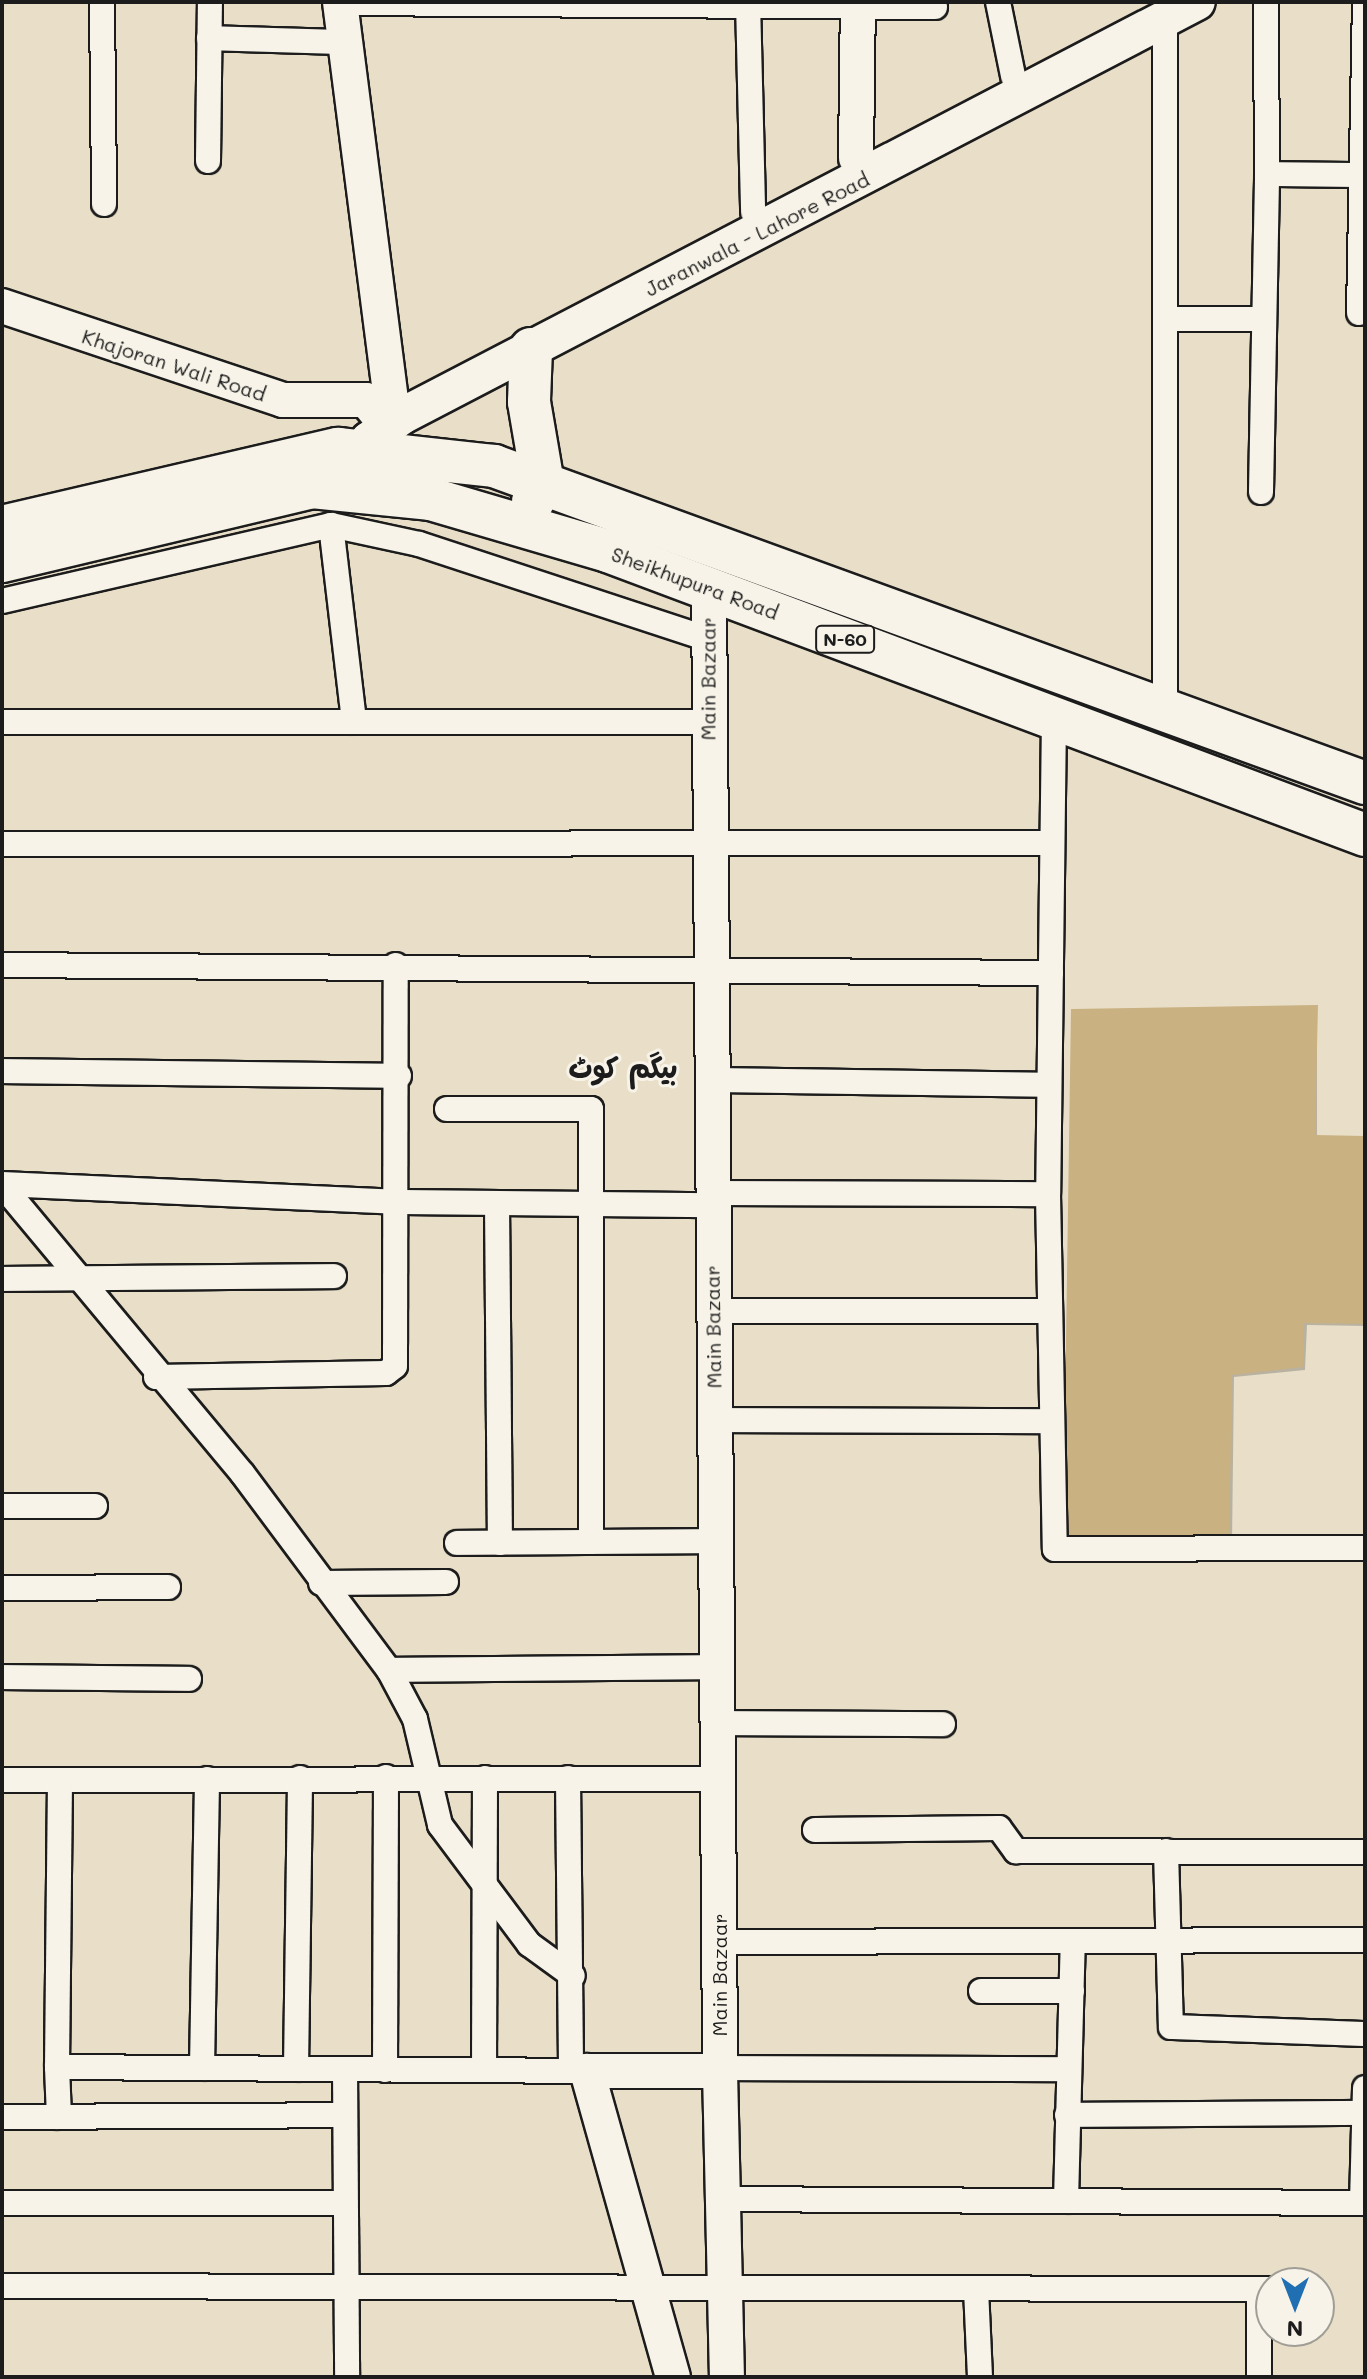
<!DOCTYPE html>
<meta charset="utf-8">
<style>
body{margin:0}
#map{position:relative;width:1367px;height:2379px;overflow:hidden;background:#e9dfc9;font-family:Mali,"Playpen Sans Arabic",sans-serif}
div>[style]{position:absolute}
.shadow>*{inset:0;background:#0003}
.building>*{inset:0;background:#c9b181}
.roads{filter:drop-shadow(2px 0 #1c1c1c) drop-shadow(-2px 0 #1c1c1c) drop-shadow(0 2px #1c1c1c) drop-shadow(0 -2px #1c1c1c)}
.street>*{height:24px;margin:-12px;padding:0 12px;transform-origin:12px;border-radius:12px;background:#f7f3e8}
.secondary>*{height:34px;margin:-17px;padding:0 17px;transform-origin:17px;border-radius:17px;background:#f7f3e8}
.primary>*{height:36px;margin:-18px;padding:0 18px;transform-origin:18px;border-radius:18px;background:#f7f3e8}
.highway>*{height:42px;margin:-21px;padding:0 21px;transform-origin:21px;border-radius:21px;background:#f7f3e8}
span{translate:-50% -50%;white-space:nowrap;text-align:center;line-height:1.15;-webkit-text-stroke:6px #f7f3e8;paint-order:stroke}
.shield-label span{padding:2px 6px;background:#f7f3e8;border:2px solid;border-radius:6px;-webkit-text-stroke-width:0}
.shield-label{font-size:18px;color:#1c1c1c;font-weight:700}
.street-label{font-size:20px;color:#1c1c1c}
.district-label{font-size:28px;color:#1c1c1c;font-weight:700}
.frame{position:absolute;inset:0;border:4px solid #1c1c1c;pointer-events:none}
.north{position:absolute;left:1255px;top:2267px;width:80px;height:80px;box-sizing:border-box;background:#f7f3e8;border:2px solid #9f9d96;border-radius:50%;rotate:180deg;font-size:22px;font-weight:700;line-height:32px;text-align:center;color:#1c1c1c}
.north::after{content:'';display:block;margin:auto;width:28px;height:36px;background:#1f6fb2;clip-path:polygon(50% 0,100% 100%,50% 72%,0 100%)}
</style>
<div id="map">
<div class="shadow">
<div style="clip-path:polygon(1317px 1007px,1317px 1137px,1365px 1138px,1365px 1326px,1307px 1325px,1305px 1370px,1234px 1377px,1232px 1545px,1068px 1543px)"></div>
</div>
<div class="building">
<div style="clip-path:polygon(1318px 1005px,1315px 1135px,1365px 1136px,1365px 1324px,1304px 1323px,1303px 1367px,1232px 1375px,1229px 1543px,1063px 1541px,1071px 1009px)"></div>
</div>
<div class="roads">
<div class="street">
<div style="left:102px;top:2px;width:202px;rotate:89.4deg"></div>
<div style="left:748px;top:2px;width:210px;rotate:88.6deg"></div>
<div style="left:998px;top:2px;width:76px;rotate:78.5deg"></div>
<div style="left:1266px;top:2px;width:172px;rotate:89.7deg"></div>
<div style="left:1267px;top:174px;width:98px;rotate:0.6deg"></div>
<div style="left:340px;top:3px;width:595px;rotate:0.39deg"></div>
<div style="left:209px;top:38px;width:136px;rotate:1.7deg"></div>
<div style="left:208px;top:161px;width:159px;rotate:-89.3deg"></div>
<div style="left:1359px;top:313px;width:311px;rotate:-88.9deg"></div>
<div style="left:1165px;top:319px;width:99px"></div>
<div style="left:1261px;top:492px;width:318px;rotate:-88.9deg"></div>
<div style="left:331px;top:525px;width:198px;rotate:83.3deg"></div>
<div style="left:2px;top:601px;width:338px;rotate:-13deg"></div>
<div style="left:331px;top:525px;width:90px;rotate:12.2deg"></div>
<div style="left:419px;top:544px;width:304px;rotate:18.2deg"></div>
<div style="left:1165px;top:706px;width:687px;rotate:-90deg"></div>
<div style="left:1054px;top:717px;width:477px;rotate:90.7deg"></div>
<div style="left:1048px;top:1194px;width:355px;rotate:88.9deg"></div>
<div style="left:1055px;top:1549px;width:310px;rotate:-0.2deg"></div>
<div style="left:2px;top:722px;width:706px"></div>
<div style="left:2px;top:844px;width:1050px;rotate:-0.05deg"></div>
<div style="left:2px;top:965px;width:1049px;rotate:0.44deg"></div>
<div style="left:2px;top:1071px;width:397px;rotate:0.7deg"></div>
<div style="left:710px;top:1080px;width:339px;rotate:0.8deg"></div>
<div style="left:447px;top:1109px;width:144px"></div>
<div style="left:591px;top:1109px;width:433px;rotate:90deg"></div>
<div style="left:2px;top:1184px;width:399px;rotate:2.6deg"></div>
<div style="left:401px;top:1202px;width:311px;rotate:0.6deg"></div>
<div style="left:2px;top:1185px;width:375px;rotate:50.2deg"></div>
<div style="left:242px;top:1473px;width:246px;rotate:53.3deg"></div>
<div style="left:389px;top:1670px;width:55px;rotate:62deg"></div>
<div style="left:415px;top:1719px;width:109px;rotate:76.7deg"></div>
<div style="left:440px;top:1825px;width:149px;rotate:53.2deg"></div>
<div style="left:529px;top:1944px;width:54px;rotate:36deg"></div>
<div style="left:712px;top:1193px;width:336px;rotate:0.2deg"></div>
<div style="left:497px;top:1203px;width:340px;rotate:89.5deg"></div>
<div style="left:2px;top:1279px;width:332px;rotate:-0.5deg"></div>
<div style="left:713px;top:1311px;width:337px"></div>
<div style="left:156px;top:1377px;width:230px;rotate:-1deg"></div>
<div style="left:386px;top:1373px;width:11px;rotate:-38deg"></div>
<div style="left:395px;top:1366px;width:401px;rotate:-89.9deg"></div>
<div style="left:714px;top:1420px;width:338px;rotate:0.2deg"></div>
<div style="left:2px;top:1506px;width:93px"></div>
<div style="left:457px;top:1543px;width:258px;rotate:-0.4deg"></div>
<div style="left:321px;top:1583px;width:125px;rotate:-0.5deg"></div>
<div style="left:2px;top:1588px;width:166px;rotate:-0.3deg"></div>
<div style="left:389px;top:1670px;width:328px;rotate:-0.5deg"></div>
<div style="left:2px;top:1677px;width:187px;rotate:0.6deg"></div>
<div style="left:717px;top:1723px;width:226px;rotate:0.3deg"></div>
<div style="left:568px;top:1778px;width:293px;rotate:89.4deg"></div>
<div style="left:2px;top:1780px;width:716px;rotate:-0.08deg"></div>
<div style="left:815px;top:1830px;width:184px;rotate:-0.6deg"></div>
<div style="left:999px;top:1828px;width:29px;rotate:54deg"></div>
<div style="left:1016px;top:1851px;width:349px;rotate:0.2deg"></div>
<div style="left:1166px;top:1851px;width:176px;rotate:88.4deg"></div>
<div style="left:1171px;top:2027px;width:194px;rotate:2.1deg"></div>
<div style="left:719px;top:1942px;width:646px;rotate:-0.18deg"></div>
<div style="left:981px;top:1991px;width:91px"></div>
<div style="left:57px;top:2067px;width:287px;rotate:-89.4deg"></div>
<div style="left:202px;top:2068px;width:289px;rotate:-89deg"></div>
<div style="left:720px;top:2068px;width:348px;rotate:0.2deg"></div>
<div style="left:296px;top:2069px;width:291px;rotate:-89.2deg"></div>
<div style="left:345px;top:2069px;width:308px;rotate:89.6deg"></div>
<div style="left:385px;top:2070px;width:293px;rotate:-89.8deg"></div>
<div style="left:484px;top:2070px;width:292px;rotate:-89.8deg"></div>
<div style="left:1067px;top:2115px;width:298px;rotate:-0.4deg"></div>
<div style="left:2px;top:2117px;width:341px;rotate:-0.3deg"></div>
<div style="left:59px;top:2117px;width:50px;rotate:-92.3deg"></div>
<div style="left:57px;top:2067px;width:530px;rotate:0.43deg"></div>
<div style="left:722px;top:2199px;width:643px;rotate:0.36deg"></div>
<div style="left:1066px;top:2201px;width:259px;rotate:-88.5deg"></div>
<div style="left:2px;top:2203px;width:342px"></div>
<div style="left:1362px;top:2203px;width:115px;rotate:-88.5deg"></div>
<div style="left:2px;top:2286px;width:1269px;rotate:0.14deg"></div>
<div style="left:976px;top:2289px;width:88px;rotate:87.4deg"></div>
<div style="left:1259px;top:2289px;width:88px;rotate:90deg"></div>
</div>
<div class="secondary">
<div style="left:340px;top:2px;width:400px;rotate:82.7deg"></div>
<div style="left:391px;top:399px;width:20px;rotate:57deg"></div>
<div style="left:856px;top:158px;width:156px;rotate:-89.3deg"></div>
<div style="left:2px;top:306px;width:296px;rotate:18.5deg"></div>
<div style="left:283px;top:400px;width:83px"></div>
<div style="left:366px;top:400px;width:32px;rotate:51deg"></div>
<div style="left:709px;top:587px;width:1481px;rotate:89.57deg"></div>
<div style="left:673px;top:2377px;width:318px;rotate:-105.7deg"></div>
<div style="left:587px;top:2071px;width:133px"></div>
<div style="left:720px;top:2071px;width:306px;rotate:88.7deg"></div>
</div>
<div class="primary">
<div style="left:347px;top:470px;width:37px;rotate:-54deg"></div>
<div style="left:369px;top:440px;width:41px;rotate:-36deg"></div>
<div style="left:402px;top:416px;width:896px;rotate:-27.51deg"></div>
</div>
<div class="highway">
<div style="left:531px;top:349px;width:53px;rotate:92.2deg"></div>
<div style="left:529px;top:402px;width:77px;rotate:80.3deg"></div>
<div style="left:542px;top:478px;width:25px;rotate:111deg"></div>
<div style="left:2px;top:527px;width:345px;rotate:-13.1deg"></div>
<div style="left:338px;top:449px;width:157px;rotate:6.2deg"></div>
<div style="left:494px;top:466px;width:927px;rotate:20deg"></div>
<div style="left:2px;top:561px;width:319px;rotate:-13.4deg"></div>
<div style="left:312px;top:487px;width:120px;rotate:5.8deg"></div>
<div style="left:431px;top:499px;width:184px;rotate:16.4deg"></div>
<div style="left:608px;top:551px;width:809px;rotate:20.56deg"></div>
</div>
</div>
<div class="shield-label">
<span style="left:845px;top:639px">N-60</span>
</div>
<div class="street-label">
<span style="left:757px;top:234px;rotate:-27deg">Jaranwala - Lahore Road</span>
<span style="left:174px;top:365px;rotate:18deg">Khajoran Wali Road</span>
<span style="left:695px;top:583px;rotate:20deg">Sheikhupura Road</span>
<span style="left:708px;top:679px;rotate:-90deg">Main Bazaar</span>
<span style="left:713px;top:1327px;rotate:-91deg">Main Bazaar</span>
<span style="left:719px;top:1975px;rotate:-90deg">Main Bazaar</span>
</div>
<div class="district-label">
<span style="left:623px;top:1067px">بیگم کوٹ</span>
</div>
<div class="frame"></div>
<div class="north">N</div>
</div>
